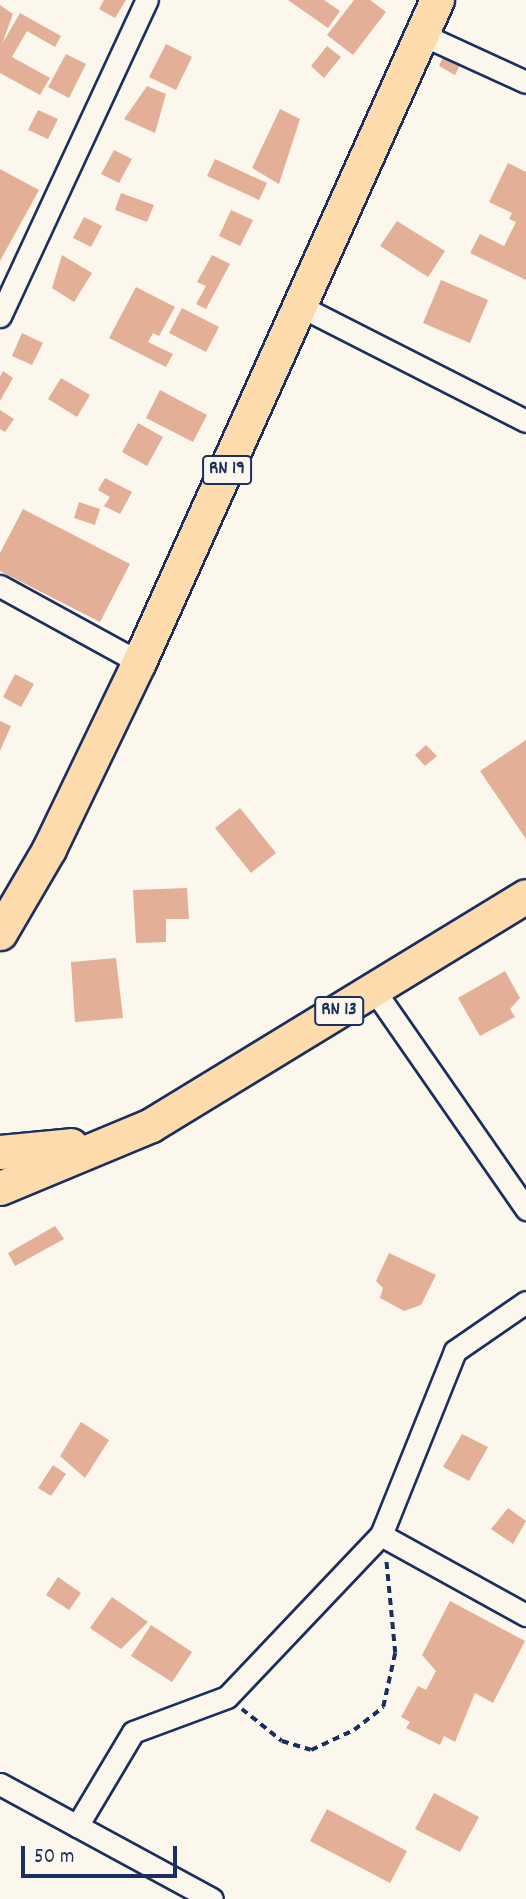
<!DOCTYPE html>
<style>
body{margin:0}
#map{position:relative;width:526px;height:1899px;overflow:hidden;background:#fbf7ec;font-family:Dekko,sans-serif}
div>[style]{position:absolute}
.building>*{inset:0;background:#e4af97}
.path>*{height:3.5px;margin-top:-1.75px;transform-origin:0;background:repeating-linear-gradient(90deg,#1b2f5e 0 7px,transparent 0 12px)}
.roads{filter:drop-shadow(2px 0 #1b2f5e) drop-shadow(-2px 0 #1b2f5e) drop-shadow(0 2px #1b2f5e) drop-shadow(0 -2px #1b2f5e)}
.minor>*{height:21px;margin:-10.5px;padding:0 10.5px;transform-origin:10.5px;border-radius:10.5px;background:#fbf7ec}
.primary>*{height:33px;margin:-16.5px;padding:0 16.5px;transform-origin:16.5px;border-radius:16.5px;background:#fedbac}
span{translate:-50% -50%;white-space:nowrap;text-align:center;line-height:1.15;-webkit-text-stroke:5px #fbf7ec;paint-order:stroke}
.shield-label span{padding:2px 5px;background:#fbf7ec;border:2px solid;border-radius:5px;-webkit-text-stroke-width:0}
.shield-label{font-size:19px;color:#1b2f5e;font-weight:700}
.scale{position:absolute;left:21px;top:1846px;width:156px;height:32px;box-sizing:border-box;border:4px solid #1b2f5e;border-top:0;padding-left:9px;font-size:21px;line-height:24px;white-space:nowrap;color:#1b2f5e;-webkit-text-stroke:5px #fbf7ec;paint-order:stroke}
</style>
<div id="map">
<div class="building">
<div style="clip-path:polygon(104px 0,126px 0,115px 18px,99px 9px)"></div>
<div style="clip-path:polygon(288px 0,324px 0,340px 11px,328px 28px)"></div>
<div style="clip-path:polygon(354px 0,370px 0,386px 12px,353px 55px,327px 35px)"></div>
<div style="clip-path:polygon(0 5px,13px 14px,2px 44px,20px 13px,61px 36px,55px 47px,27px 31px,12px 57px,50px 78px,40px 95px,0 73px)"></div>
<div style="clip-path:polygon(166px 44px,192px 57px,176px 90px,149px 77px)"></div>
<div style="clip-path:polygon(327px 46px,341px 57px,324px 78px,311px 66px)"></div>
<div style="clip-path:polygon(66px 54px,86px 64px,69px 98px,48px 87px)"></div>
<div style="clip-path:polygon(443px 57px,460px 65px,455px 75px,439px 66px)"></div>
<div style="clip-path:polygon(147px 86px,166px 94px,155px 133px,124px 119px)"></div>
<div style="clip-path:polygon(280px 109px,300px 119px,279px 184px,252px 168px)"></div>
<div style="clip-path:polygon(38px 110px,58px 119px,48px 139px,28px 130px)"></div>
<div style="clip-path:polygon(114px 150px,132px 159px,119px 183px,101px 174px)"></div>
<div style="clip-path:polygon(215px 159px,267px 183px,259px 200px,207px 176px)"></div>
<div style="clip-path:polygon(508px 163px,526px 172px,526px 280px,470px 253px,480px 234px,504px 246px,516px 222px,509px 219px,512px 213px,489px 202px)"></div>
<div style="clip-path:polygon(0 169px,39px 190px,0 261px)"></div>
<div style="clip-path:polygon(121px 193px,154px 205px,147px 222px,115px 210px)"></div>
<div style="clip-path:polygon(231px 210px,253px 220px,240px 246px,219px 236px)"></div>
<div style="clip-path:polygon(84px 217px,102px 226px,91px 247px,73px 238px)"></div>
<div style="clip-path:polygon(397px 221px,445px 251px,428px 277px,380px 246px)"></div>
<div style="clip-path:polygon(62px 255px,92px 273px,74px 302px,52px 288px)"></div>
<div style="clip-path:polygon(212px 255px,230px 264px,206px 309px,196px 304px,206px 286px,197px 282px)"></div>
<div style="clip-path:polygon(441px 280px,488px 300px,470px 343px,423px 323px)"></div>
<div style="clip-path:polygon(136px 287px,175px 307px,159px 336px,153px 333px,148px 342px,173px 354px,166px 367px,109px 338px)"></div>
<div style="clip-path:polygon(182px 308px,219px 327px,206px 352px,169px 333px)"></div>
<div style="clip-path:polygon(22px 333px,43px 343px,32px 365px,12px 356px)"></div>
<div style="clip-path:polygon(3px 371px,13px 378px,0 401px,0 377px)"></div>
<div style="clip-path:polygon(61px 378px,90px 395px,77px 417px,48px 399px)"></div>
<div style="clip-path:polygon(160px 390px,207px 415px,193px 442px,146px 418px)"></div>
<div style="clip-path:polygon(0 410px,14px 419px,5px 432px,0 429px)"></div>
<div style="clip-path:polygon(138px 423px,163px 437px,147px 466px,122px 452px)"></div>
<div style="clip-path:polygon(105px 478px,132px 492px,120px 514px,104px 506px,110px 497px,98px 490px)"></div>
<div style="clip-path:polygon(79px 502px,100px 509px,95px 525px,74px 518px)"></div>
<div style="clip-path:polygon(23px 509px,130px 564px,100px 622px,0 571px,0 553px)"></div>
<div style="clip-path:polygon(15px 674px,34px 684px,21px 707px,3px 697px)"></div>
<div style="clip-path:polygon(0 721px,11px 726px,0 751px)"></div>
<div style="clip-path:polygon(526px 740px,526px 839px,480px 771px)"></div>
<div style="clip-path:polygon(426px 745px,437px 756px,425px 766px,415px 755px)"></div>
<div style="clip-path:polygon(240px 808px,276px 853px,251px 873px,215px 828px)"></div>
<div style="clip-path:polygon(187px 888px,189px 919px,166px 919px,166px 942px,136px 943px,133px 890px)"></div>
<div style="clip-path:polygon(116px 958px,123px 1018px,75px 1022px,71px 962px)"></div>
<div style="clip-path:polygon(505px 971px,520px 998px,510px 1009px,515px 1017px,480px 1036px,458px 998px)"></div>
<div style="clip-path:polygon(55px 1226px,64px 1239px,15px 1266px,8px 1253px)"></div>
<div style="clip-path:polygon(389px 1253px,436px 1275px,421px 1305px,404px 1311px,380px 1298px,383px 1288px,376px 1281px)"></div>
<div style="clip-path:polygon(81px 1422px,109px 1440px,85px 1478px,60px 1456px)"></div>
<div style="clip-path:polygon(462px 1434px,488px 1447px,469px 1481px,443px 1467px)"></div>
<div style="clip-path:polygon(53px 1465px,66px 1474px,51px 1496px,38px 1488px)"></div>
<div style="clip-path:polygon(508px 1508px,526px 1521px,513px 1544px,491px 1529px)"></div>
<div style="clip-path:polygon(58px 1577px,81px 1593px,69px 1610px,46px 1595px)"></div>
<div style="clip-path:polygon(112px 1597px,148px 1622px,121px 1649px,90px 1628px)"></div>
<div style="clip-path:polygon(450px 1601px,525px 1641px,493px 1703px,475px 1693px,455px 1742px,444px 1736px,440px 1745px,406px 1728px,410px 1722px,401px 1717px,418px 1686px,426px 1690px,436px 1671px,422px 1655px)"></div>
<div style="clip-path:polygon(151px 1625px,192px 1652px,172px 1682px,131px 1656px)"></div>
<div style="clip-path:polygon(434px 1793px,479px 1817px,460px 1852px,415px 1829px)"></div>
<div style="clip-path:polygon(327px 1809px,407px 1851px,390px 1883px,310px 1841px)"></div>
</div>
<div class="path">
<div style="left:242px;top:1709px;width:51px;rotate:38.7deg"></div>
<div style="left:282px;top:1741px;width:30px;rotate:17deg"></div>
<div style="left:311px;top:1750px;width:47px;rotate:-24.9deg"></div>
<div style="left:354px;top:1730px;width:37px;rotate:-38deg"></div>
<div style="left:383px;top:1707px;width:55px;rotate:-77.5deg"></div>
<div style="left:395px;top:1653px;width:93px;rotate:-95.5deg"></div>
</div>
<div class="roads">
<div class="minor">
<div style="left:421px;top:34px;width:115px;rotate:24.6deg"></div>
<div style="left:302px;top:307px;width:251px;rotate:27deg"></div>
<div style="left:0;top:316px;width:349px;rotate:-65.1deg"></div>
<div style="left:0;top:586px;width:158px;rotate:28.7deg"></div>
<div style="left:374px;top:990px;width:267px;rotate:55.2deg"></div>
<div style="left:381px;top:1535px;width:198px;rotate:-68.1deg"></div>
<div style="left:455px;top:1351px;width:86px;rotate:-34.6deg"></div>
<div style="left:0;top:1784px;width:241px;rotate:28.5deg"></div>
<div style="left:77px;top:1826px;width:109px;rotate:-59.2deg"></div>
<div style="left:133px;top:1732px;width:100px;rotate:-20.4deg"></div>
<div style="left:227px;top:1697px;width:224px;rotate:-46.5deg"></div>
<div style="left:381px;top:1535px;width:166px;rotate:28.9deg"></div>
</div>
<div class="primary">
<div style="left:0;top:933px;width:97px;rotate:-59.7deg"></div>
<div style="left:49px;top:849px;width:208px;rotate:-64.3deg"></div>
<div style="left:139px;top:662px;width:726px;rotate:-65.77deg"></div>
<div style="left:0;top:1152px;width:71px;rotate:-5.6deg"></div>
<div style="left:0;top:1188px;width:164px;rotate:-22.6deg"></div>
<div style="left:151px;top:1125px;width:439px;rotate:-31.4deg"></div>
</div>
</div>
<div class="shield-label">
<span style="left:227px;top:470px">RN 19</span>
<span style="left:339px;top:1011px">RN 13</span>
</div>
<div class="scale">50 m</div>
</div>
